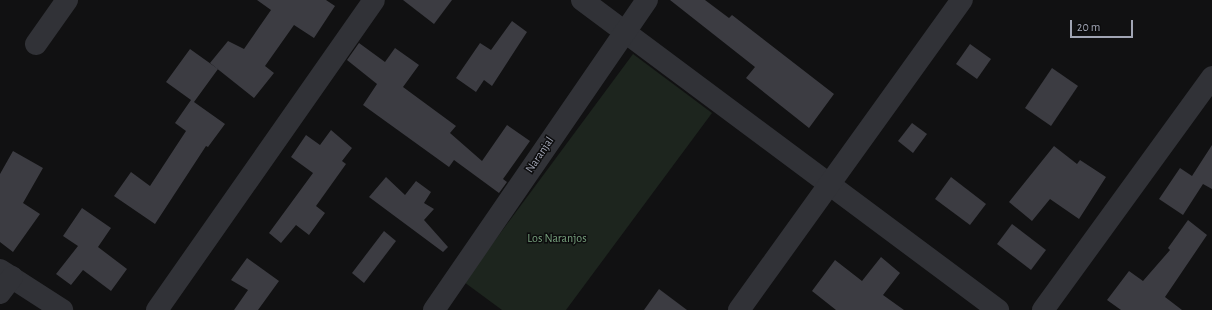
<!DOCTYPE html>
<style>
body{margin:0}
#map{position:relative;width:1212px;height:310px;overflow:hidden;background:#111112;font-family:"Alegreya Sans",sans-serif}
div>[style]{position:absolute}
.green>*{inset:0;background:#1d251e}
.building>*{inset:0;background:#3c3c42}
.minor>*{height:22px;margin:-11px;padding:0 11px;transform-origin:11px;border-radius:11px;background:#313237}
span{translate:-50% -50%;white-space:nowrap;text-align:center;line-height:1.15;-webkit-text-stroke:3px #0c0c0d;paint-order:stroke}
.street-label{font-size:12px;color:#a1a5b4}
.park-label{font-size:12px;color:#77a07d}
.scale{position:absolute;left:1070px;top:20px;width:63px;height:18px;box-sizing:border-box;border:2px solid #a1a5b4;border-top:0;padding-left:5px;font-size:12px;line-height:14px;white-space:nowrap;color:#a1a5b4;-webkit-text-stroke:3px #0c0c0d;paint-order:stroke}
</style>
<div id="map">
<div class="green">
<div style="clip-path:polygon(633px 54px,712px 113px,566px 310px,502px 310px,464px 282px)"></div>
</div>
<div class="building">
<div style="clip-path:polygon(257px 0,326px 0,335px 6px,314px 38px,294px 25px,265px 66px,274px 73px,254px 98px,210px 63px,228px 41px,244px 49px,271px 10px)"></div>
<div style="clip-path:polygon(403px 0,452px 0,434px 24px)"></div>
<div style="clip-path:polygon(670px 0,705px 0,729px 18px,732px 15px,834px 94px,809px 128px,746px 78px,755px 67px)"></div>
<div style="clip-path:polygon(512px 21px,527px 32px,492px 86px,484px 80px,476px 92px,456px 78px,480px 43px,491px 50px)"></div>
<div style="clip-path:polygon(359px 43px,385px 62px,395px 48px,419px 65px,403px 87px,456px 126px,450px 133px,482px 161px,507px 125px,530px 141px,503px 179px,507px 182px,499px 193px,454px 160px,449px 167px,363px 105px,377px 84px,347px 60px)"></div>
<div style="clip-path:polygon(970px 44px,991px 59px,977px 79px,956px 64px)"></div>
<div style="clip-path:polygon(190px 49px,218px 69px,194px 102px,225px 124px,208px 147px,206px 146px,155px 224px,114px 196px,131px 172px,150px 186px,186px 131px,175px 123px,191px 100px,166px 82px)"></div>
<div style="clip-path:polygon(1052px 68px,1078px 86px,1051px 126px,1025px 108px)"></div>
<div style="clip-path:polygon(912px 123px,927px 134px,913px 153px,898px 141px)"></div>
<div style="clip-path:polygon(331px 130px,352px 148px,342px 161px,346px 164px,316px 206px,325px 213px,309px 235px,296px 225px,281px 243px,269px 233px,313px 173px,291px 157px,306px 135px,320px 145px)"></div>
<div style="clip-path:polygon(1212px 145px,1212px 189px,1203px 184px,1183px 215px,1159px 199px,1180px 168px,1192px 176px)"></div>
<div style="clip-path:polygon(1054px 146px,1077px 164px,1080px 160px,1106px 177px,1079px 219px,1050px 199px,1032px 221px,1009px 202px)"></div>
<div style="clip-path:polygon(13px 151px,43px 168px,23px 203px,40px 214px,13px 252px,0 242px,0 174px)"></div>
<div style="clip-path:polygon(386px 177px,405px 195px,416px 181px,431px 192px,424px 203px,434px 209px,424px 220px,448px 247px,443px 252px,369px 197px)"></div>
<div style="clip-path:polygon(951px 177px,986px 204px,970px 225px,935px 199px)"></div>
<div style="clip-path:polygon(82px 208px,111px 228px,98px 247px,127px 269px,111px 291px,83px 270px,71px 285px,56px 274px,78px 246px,63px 236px)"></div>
<div style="clip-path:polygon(1188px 220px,1207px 235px,1165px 297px,1182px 310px,1121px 310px,1107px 300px,1129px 271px,1143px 281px,1170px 250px,1168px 248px)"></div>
<div style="clip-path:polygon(1012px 224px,1046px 250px,1031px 270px,997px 244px)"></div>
<div style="clip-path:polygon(384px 231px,396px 241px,364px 283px,352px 273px)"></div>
<div style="clip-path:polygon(881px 257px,900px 273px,883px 295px,904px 310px,836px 310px,812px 291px,835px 260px,862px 281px)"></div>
<div style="clip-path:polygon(247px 258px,279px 281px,258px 310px,234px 310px,248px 290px,231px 280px)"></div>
<div style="clip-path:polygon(659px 289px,687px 310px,644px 310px)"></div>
</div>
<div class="minor">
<div style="left:582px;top:0;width:519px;rotate:36.69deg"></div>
<div style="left:36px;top:44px;width:54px;rotate:-54.8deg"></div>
<div style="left:0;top:270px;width:74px;rotate:32.8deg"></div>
<div style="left:0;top:293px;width:20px;rotate:-53deg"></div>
<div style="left:157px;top:310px;width:378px;rotate:-55deg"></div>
<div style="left:434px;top:310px;width:376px;rotate:-55.5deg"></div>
<div style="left:739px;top:310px;width:382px;rotate:-54.3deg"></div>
<div style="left:1043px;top:310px;width:288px;rotate:-54deg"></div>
</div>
<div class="street-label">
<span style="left:540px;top:155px;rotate:-56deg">Naranjal</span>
</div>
<div class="park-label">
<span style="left:557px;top:239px">Los Naranjos</span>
</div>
<div class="scale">20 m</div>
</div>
